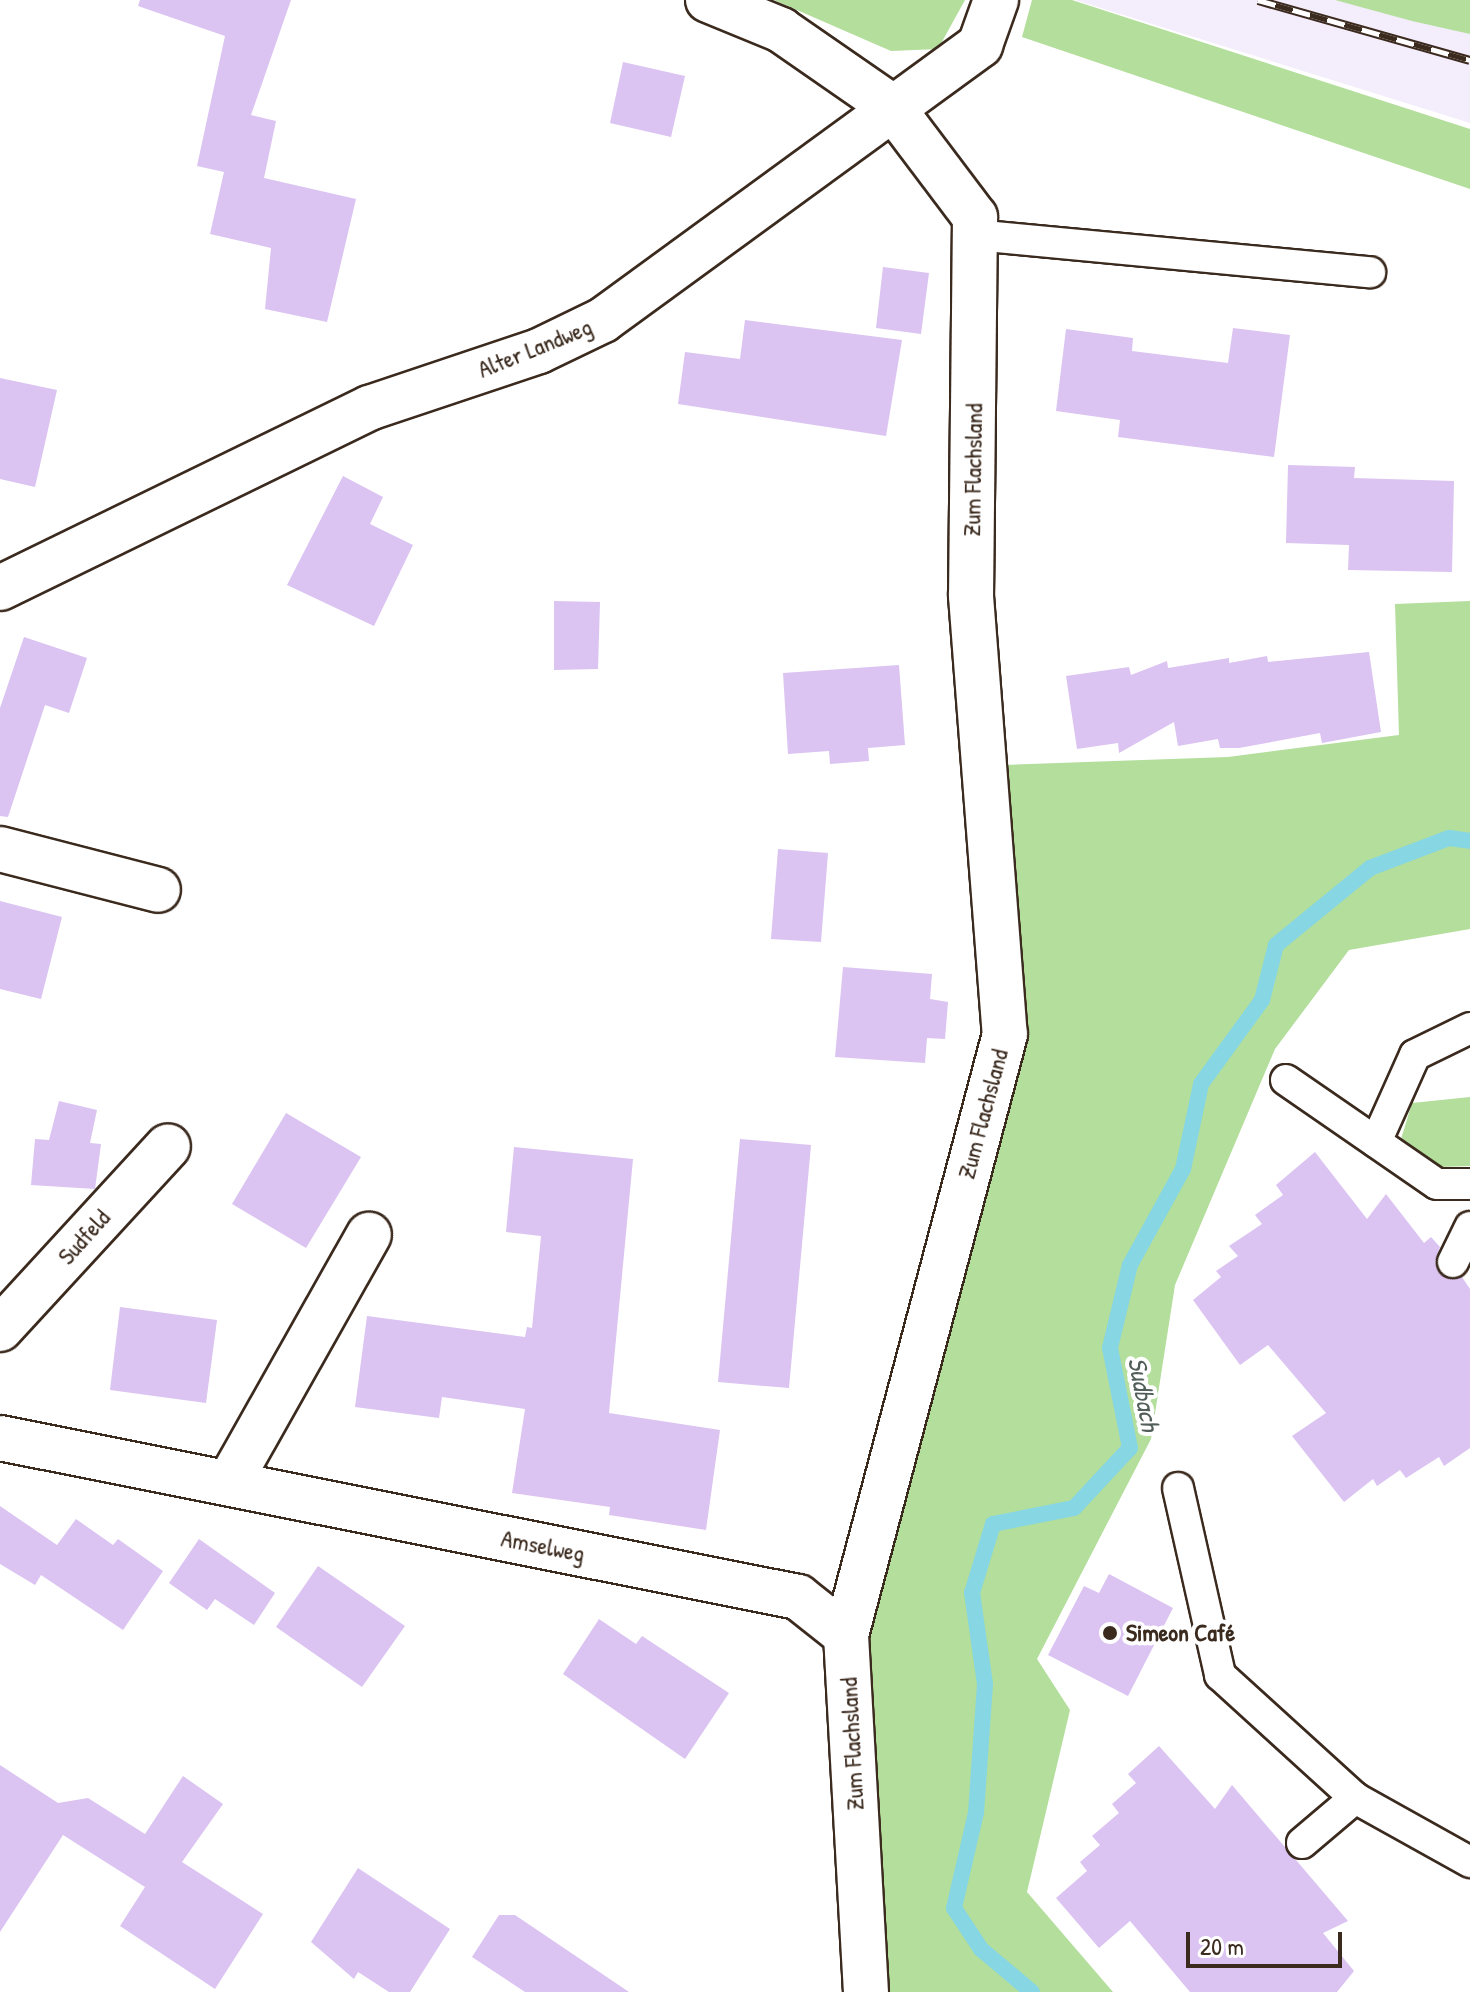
<!DOCTYPE html>
<meta charset="utf-8">
<style>
body{margin:0}
#map{position:relative;width:1470px;height:1992px;overflow:hidden;background:#fff;font-family:"Patrick Hand",sans-serif}
div>[style]{position:absolute}
.built>*{inset:0;background:#f4edfb}
.green>*{inset:0;background:#b3de9b}
.stream>*{height:16px;margin:-8px;padding:0 8px;transform-origin:8px;border-radius:8px;background:#87d6e4}
.building>*{inset:0;background:#dbc3f2}
.roads{filter:drop-shadow(2px 0 #3b2a1e) drop-shadow(-2px 0 #3b2a1e) drop-shadow(0 2px #3b2a1e) drop-shadow(0 -2px #3b2a1e)}
.lane>*{height:30px;margin:-15px;padding:0 15px;transform-origin:15px;border-radius:15px;background:#fff}
.street>*{height:44px;margin:-22px;padding:0 22px;transform-origin:22px;border-radius:22px;background:#fff}
.rail>*{height:9px;margin-top:-4.5px;transform-origin:0;background:repeating-linear-gradient(90deg,#fff 0 18px,#3b2a1e 0 36px);box-sizing:border-box;border-block:2px solid #3b2a1e}
.dots>*{width:22px;height:22px;translate:-50% -50%;box-sizing:border-box;border:4px solid #fff;border-radius:50%}
span{translate:-50% -50%;white-space:nowrap;text-align:center;line-height:1.15;-webkit-text-stroke:8px #fff;paint-order:stroke}
.street-label{font-size:24px;color:#3b2a1e}
.poi-label{font-size:24px;color:#3b2a1e;font-weight:700}
.left{translate:0 -50%;text-align:left}
.water-label{font-size:26px;color:#525e59;font-style:italic}
.scale{position:absolute;left:1186px;top:1932px;width:156px;height:36px;box-sizing:border-box;border:4px solid #3b2a1e;border-top:0;padding-left:10px;font-size:24px;line-height:28px;white-space:nowrap;color:#3b2a1e;-webkit-text-stroke:6px #fff;paint-order:stroke}
</style>
<div id="map">
<div class="built">
<div style="clip-path:polygon(1075px 0,1335px 0,1470px 34px,1470px 123px)"></div>
</div>
<div class="green">
<div style="clip-path:polygon(774px 0,965px 0,938px 49px,891px 51px)"></div>
<div style="clip-path:polygon(1032px 0,1072px 0,1470px 129px,1470px 189px,1022px 37px)"></div>
<div style="clip-path:polygon(1335px 0,1470px 0,1470px 34px,1412px 21px)"></div>
<div style="clip-path:polygon(1470px 601px,1470px 929px,1349px 950px,1275px 1049px,1175px 1285px,1151px 1439px,1037px 1659px,1070px 1710px,1027px 1892px,1113px 1992px,888px 1992px,861px 1645px,1025px 1033px,1001px 765px,1228px 757px,1399px 735px,1395px 604px)"></div>
<div style="clip-path:polygon(1470px 1097px,1470px 1166px,1439px 1167px,1401px 1139px,1412px 1103px)"></div>
</div>
<div class="stream">
<div style="left:1032px;top:1992px;width:67px;rotate:-139.9deg"></div>
<div style="left:981px;top:1949px;width:49px;rotate:-123.4deg"></div>
<div style="left:954px;top:1908px;width:98px;rotate:-77deg"></div>
<div style="left:976px;top:1813px;width:129px;rotate:-86deg"></div>
<div style="left:985px;top:1684px;width:92px;rotate:-98.1deg"></div>
<div style="left:972px;top:1593px;width:72px;rotate:-73.1deg"></div>
<div style="left:993px;top:1524px;width:83px;rotate:-11.2deg"></div>
<div style="left:1074px;top:1508px;width:82px;rotate:-47deg"></div>
<div style="left:1130px;top:1448px;width:102px;rotate:-101.3deg"></div>
<div style="left:1110px;top:1348px;width:85px;rotate:-76.5deg"></div>
<div style="left:1130px;top:1265px;width:110px;rotate:-61.1deg"></div>
<div style="left:1183px;top:1169px;width:87px;rotate:-78deg"></div>
<div style="left:1201px;top:1084px;width:104px;rotate:-54deg"></div>
<div style="left:1262px;top:1000px;width:57px;rotate:-75.7deg"></div>
<div style="left:1276px;top:945px;width:122px;rotate:-39.3deg"></div>
<div style="left:1370px;top:868px;width:85px;rotate:-20.8deg"></div>
<div style="left:1449px;top:838px;width:21px;rotate:8deg"></div>
</div>
<div class="building">
<div style="clip-path:polygon(140px 0,291px 0,251px 115px,276px 121px,264px 178px,356px 199px,327px 322px,265px 309px,271px 248px,210px 234px,224px 172px,197px 166px,225px 36px,138px 6px)"></div>
<div style="clip-path:polygon(623px 62px,685px 76px,671px 137px,610px 123px)"></div>
<div style="clip-path:polygon(883px 267px,929px 273px,921px 334px,876px 328px)"></div>
<div style="clip-path:polygon(745px 320px,902px 340px,886px 436px,678px 404px,685px 352px,740px 359px)"></div>
<div style="clip-path:polygon(1233px 328px,1290px 335px,1274px 457px,1118px 437px,1120px 420px,1056px 411px,1066px 329px,1133px 338px,1132px 351px,1228px 363px)"></div>
<div style="clip-path:polygon(0 378px,57px 390px,35px 487px,0 479px)"></div>
<div style="clip-path:polygon(1288px 465px,1355px 467px,1354px 478px,1454px 481px,1452px 572px,1348px 570px,1349px 545px,1286px 543px)"></div>
<div style="clip-path:polygon(343px 476px,383px 497px,370px 524px,413px 545px,374px 626px,287px 585px)"></div>
<div style="clip-path:polygon(554px 601px,600px 602px,598px 669px,554px 670px)"></div>
<div style="clip-path:polygon(24px 637px,87px 658px,69px 713px,45px 705px,8px 817px,0 816px,0 708px)"></div>
<div style="clip-path:polygon(1369px 652px,1381px 732px,1322px 743px,1320px 733px,1239px 748px,1220px 748px,1218px 739px,1178px 746px,1174px 722px,1119px 753px,1118px 743px,1077px 749px,1066px 676px,1129px 667px,1131px 675px,1167px 661px,1168px 668px,1229px 658px,1229px 663px,1267px 656px,1268px 662px)"></div>
<div style="clip-path:polygon(899px 665px,905px 745px,868px 748px,869px 761px,830px 764px,829px 751px,788px 754px,783px 673px)"></div>
<div style="clip-path:polygon(778px 849px,828px 853px,821px 942px,771px 939px)"></div>
<div style="clip-path:polygon(0 901px,62px 917px,41px 999px,0 989px)"></div>
<div style="clip-path:polygon(843px 967px,932px 974px,930px 999px,948px 1002px,945px 1039px,927px 1038px,925px 1063px,835px 1057px)"></div>
<div style="clip-path:polygon(59px 1101px,97px 1110px,90px 1143px,101px 1144px,95px 1189px,31px 1185px,35px 1139px,49px 1140px)"></div>
<div style="clip-path:polygon(286px 1113px,361px 1157px,306px 1248px,232px 1204px)"></div>
<div style="clip-path:polygon(740px 1139px,811px 1145px,789px 1388px,718px 1382px)"></div>
<div style="clip-path:polygon(514px 1147px,633px 1159px,609px 1413px,720px 1430px,706px 1530px,609px 1515px,610px 1507px,512px 1493px,525px 1409px,442px 1397px,439px 1418px,355px 1407px,367px 1316px,525px 1337px,527px 1327px,532px 1328px,541px 1236px,506px 1232px)"></div>
<div style="clip-path:polygon(1315px 1152px,1367px 1219px,1386px 1194px,1424px 1243px,1431px 1237px,1440px 1247px,1435px 1262px,1439px 1273px,1446px 1278px,1462px 1277px,1470px 1289px,1470px 1448px,1444px 1466px,1439px 1457px,1406px 1478px,1400px 1470px,1377px 1486px,1373px 1479px,1344px 1502px,1292px 1436px,1326px 1413px,1268px 1345px,1240px 1365px,1193px 1300px,1221px 1277px,1216px 1271px,1238px 1256px,1229px 1246px,1262px 1224px,1255px 1215px,1283px 1195px,1276px 1185px)"></div>
<div style="clip-path:polygon(120px 1307px,217px 1320px,206px 1403px,110px 1390px)"></div>
<div style="clip-path:polygon(0 1506px,57px 1545px,76px 1519px,113px 1545px,118px 1539px,163px 1571px,123px 1630px,41px 1575px,35px 1585px,0 1564px)"></div>
<div style="clip-path:polygon(199px 1539px,275px 1593px,254px 1625px,215px 1599px,207px 1610px,169px 1583px)"></div>
<div style="clip-path:polygon(318px 1566px,405px 1626px,362px 1687px,276px 1627px)"></div>
<div style="clip-path:polygon(1109px 1574px,1173px 1608px,1128px 1696px,1048px 1655px,1084px 1586px,1099px 1593px)"></div>
<div style="clip-path:polygon(599px 1619px,636px 1644px,642px 1636px,729px 1693px,685px 1759px,563px 1674px)"></div>
<div style="clip-path:polygon(1159px 1746px,1215px 1809px,1232px 1785px,1348px 1921px,1323px 1933px,1354px 1971px,1337px 1992px,1190px 1992px,1130px 1921px,1099px 1948px,1056px 1898px,1087px 1871px,1080px 1862px,1100px 1845px,1092px 1836px,1119px 1813px,1112px 1804px,1136px 1783px,1128px 1774px)"></div>
<div style="clip-path:polygon(0 1765px,58px 1803px,88px 1798px,145px 1834px,183px 1776px,223px 1804px,182px 1862px,263px 1914px,215px 1989px,120px 1926px,145px 1887px,63px 1835px,0 1932px)"></div>
<div style="clip-path:polygon(358px 1868px,450px 1929px,410px 1992px,389px 1992px,358px 1972px,354px 1979px,311px 1942px)"></div>
<div style="clip-path:polygon(499px 1915px,515px 1915px,629px 1992px,525px 1992px,472px 1957px)"></div>
</div>
<div class="roads">
<div class="lane">
<div style="left:975px;top:235px;width:397px;rotate:5.4deg"></div>
<div style="left:1286px;top:1080px;width:183px;rotate:34.6deg"></div>
<div style="left:1437px;top:1184px;width:33px"></div>
<div style="left:1376px;top:1142px;width:95px;rotate:-65.9deg"></div>
<div style="left:1415px;top:1055px;width:61px;rotate:-26.1deg"></div>
<div style="left:1453px;top:1262px;width:39px;rotate:-64deg"></div>
<div style="left:1178px;top:1488px;width:192px;rotate:77.3deg"></div>
<div style="left:1220px;top:1675px;width:183px;rotate:42.3deg"></div>
<div style="left:1302px;top:1843px;width:70px;rotate:-40.3deg"></div>
<div style="left:1355px;top:1798px;width:132px;rotate:29.1deg"></div>
</div>
<div class="street">
<div style="left:708px;top:0;width:79px;rotate:22.3deg"></div>
<div style="left:781px;top:30px;width:135px;rotate:34.7deg"></div>
<div style="left:892px;top:107px;width:138px;rotate:53deg"></div>
<div style="left:975px;top:217px;width:379px;rotate:90.6deg"></div>
<div style="left:971px;top:596px;width:439px;rotate:85.6deg"></div>
<div style="left:1005px;top:1034px;width:622px;rotate:104.82deg"></div>
<div style="left:846px;top:1635px;width:358px;rotate:86.8deg"></div>
<div style="left:0;top:588px;width:411px;rotate:-26deg"></div>
<div style="left:369px;top:408px;width:179px;rotate:-18.5deg"></div>
<div style="left:539px;top:351px;width:71px;rotate:-25.8deg"></div>
<div style="left:603px;top:320px;width:467px;rotate:-36.1deg"></div>
<div style="left:980px;top:45px;width:48px;rotate:-70.4deg"></div>
<div style="left:0;top:849px;width:163px;rotate:14.5deg"></div>
<div style="left:0;top:1329px;width:248px;rotate:-47.4deg"></div>
<div style="left:0;top:1438px;width:814px;rotate:11.27deg"></div>
<div style="left:798px;top:1597px;width:61px;rotate:38.4deg"></div>
<div style="left:229px;top:1483px;width:285px;rotate:-60.6deg"></div>
</div>
</div>
<div class="rail">
<div style="left:1258px;top:0;width:220px;rotate:15.8deg"></div>
</div>
<div class="dots">
<div style="left:1110px;top:1633px;background:#3b2a1e"></div>
</div>
<div class="street-label">
<span style="left:535px;top:348px;rotate:-22deg">Alter Landweg</span>
<span style="left:973px;top:470px;rotate:-89deg">Zum Flachsland</span>
<span style="left:983px;top:1114px;rotate:-75deg">Zum Flachsland</span>
<span style="left:84px;top:1237px;rotate:-48deg">Sudfeld</span>
<span style="left:543px;top:1546px;rotate:11deg">Amselweg</span>
<span style="left:852px;top:1744px;rotate:-93deg">Zum Flachsland</span>
</div>
<div class="poi-label">
<span class="left" style="left:1126px;top:1633px">Simeon Café</span>
</div>
<div class="water-label">
<span style="left:1144px;top:1394px;rotate:79deg">Sudbach</span>
</div>
<div class="scale">20 m</div>
</div>
